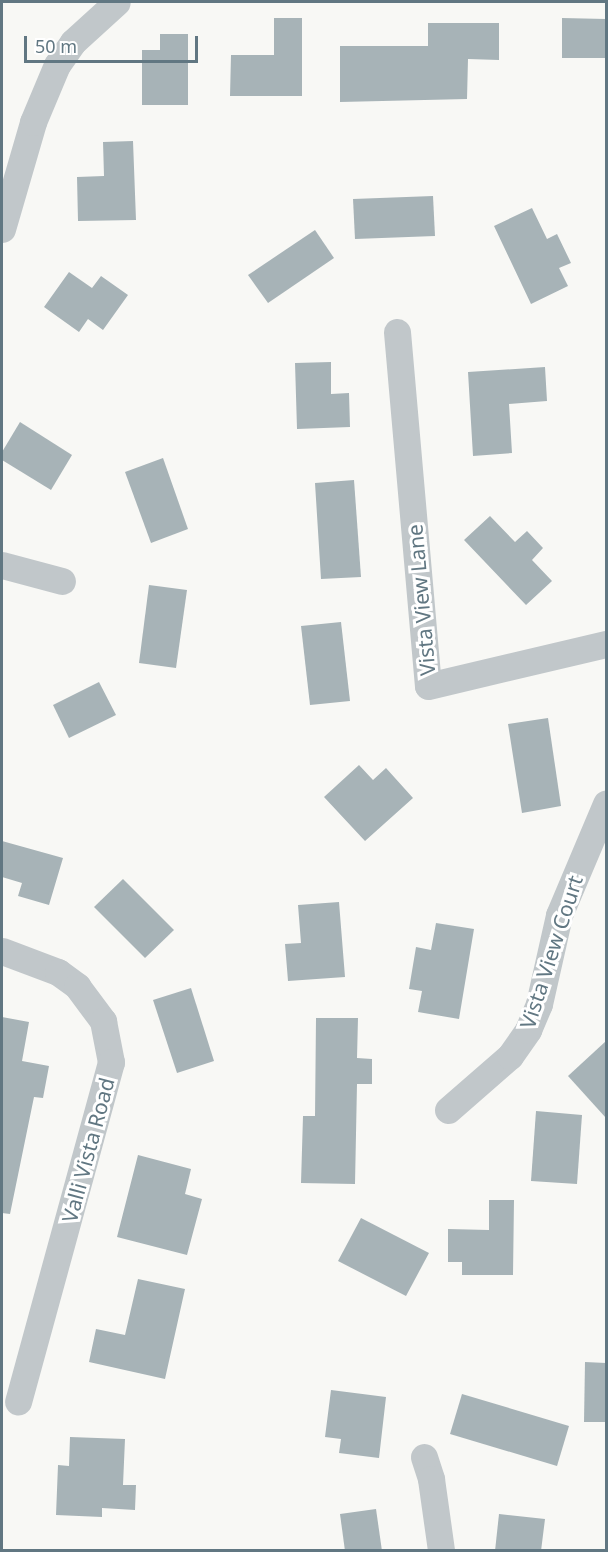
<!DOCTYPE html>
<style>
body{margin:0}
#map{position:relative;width:608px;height:1552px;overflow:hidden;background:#f8f8f5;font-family:"Noto Sans",sans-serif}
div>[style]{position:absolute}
.building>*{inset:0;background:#a7b3b7}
.street>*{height:27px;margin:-13.5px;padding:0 13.5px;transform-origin:13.5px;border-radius:13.5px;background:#c1c7ca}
span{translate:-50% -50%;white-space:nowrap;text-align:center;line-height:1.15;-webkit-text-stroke:6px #fff;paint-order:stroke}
.street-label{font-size:21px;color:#617782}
.frame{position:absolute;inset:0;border:3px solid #617782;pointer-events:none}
.scale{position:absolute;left:24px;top:36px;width:174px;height:27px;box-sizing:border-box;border:3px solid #617782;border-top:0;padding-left:8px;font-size:18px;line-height:21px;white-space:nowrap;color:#617782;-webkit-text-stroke:4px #fff;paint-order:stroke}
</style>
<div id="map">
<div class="building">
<div style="clip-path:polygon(274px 18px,302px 18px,302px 96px,230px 96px,231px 55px,274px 55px)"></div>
<div style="clip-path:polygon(562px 18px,606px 19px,606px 58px,562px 58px)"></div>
<div style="clip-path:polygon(428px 23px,499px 23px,499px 60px,468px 59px,467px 99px,340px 102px,340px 46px,428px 46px)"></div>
<div style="clip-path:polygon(160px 34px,188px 34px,188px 105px,142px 105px,142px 50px,160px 50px)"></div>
<div style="clip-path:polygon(133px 141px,136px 220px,78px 221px,77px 177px,104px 176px,103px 142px)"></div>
<div style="clip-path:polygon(433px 196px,435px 236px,355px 239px,353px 199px)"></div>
<div style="clip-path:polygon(532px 208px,547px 239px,557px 234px,571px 263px,559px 268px,568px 286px,531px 304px,494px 226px)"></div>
<div style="clip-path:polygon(315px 230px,334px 258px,268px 303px,248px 275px)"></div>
<div style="clip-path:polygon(69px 272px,92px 288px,101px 276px,128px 295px,103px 330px,88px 319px,79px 332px,44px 307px)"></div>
<div style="clip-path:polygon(331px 362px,331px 394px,349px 393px,350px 427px,297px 429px,295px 363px)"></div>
<div style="clip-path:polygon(545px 367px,547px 401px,509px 404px,512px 453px,473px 456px,468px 372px)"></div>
<div style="clip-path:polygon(20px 422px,72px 455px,51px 490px,2px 460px,2px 452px)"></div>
<div style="clip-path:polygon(163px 458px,188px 529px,151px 543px,125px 472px)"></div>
<div style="clip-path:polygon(354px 480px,361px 577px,321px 579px,315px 483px)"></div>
<div style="clip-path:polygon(490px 516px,515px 542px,527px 531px,543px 548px,532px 560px,552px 581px,526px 605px,464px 540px)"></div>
<div style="clip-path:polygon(149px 585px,187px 590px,176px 668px,139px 663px)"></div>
<div style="clip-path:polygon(341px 622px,350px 701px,310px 705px,301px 626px)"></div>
<div style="clip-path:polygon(99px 682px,116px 715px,69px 738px,53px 705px)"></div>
<div style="clip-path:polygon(548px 718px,561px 806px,522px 813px,508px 724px)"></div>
<div style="clip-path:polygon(359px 765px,373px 780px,386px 768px,413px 798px,365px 841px,324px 797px)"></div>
<div style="clip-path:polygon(2px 841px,63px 858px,49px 905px,18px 896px,22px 883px,2px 877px)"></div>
<div style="clip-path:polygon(123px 879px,174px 930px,145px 958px,94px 907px)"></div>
<div style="clip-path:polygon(339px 902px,345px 977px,288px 981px,285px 944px,301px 943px,298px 905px)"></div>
<div style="clip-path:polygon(436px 923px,474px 929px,459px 1019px,418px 1012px,422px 991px,409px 989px,416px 947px,431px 950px)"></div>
<div style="clip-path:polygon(191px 988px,214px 1061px,177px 1073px,153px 1000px)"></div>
<div style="clip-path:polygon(2px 1017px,29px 1022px,22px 1061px,49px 1066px,43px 1098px,34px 1097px,10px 1214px,2px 1213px)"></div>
<div style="clip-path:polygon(316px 1018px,358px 1018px,357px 1058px,372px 1059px,372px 1084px,357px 1084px,355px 1184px,301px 1183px,303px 1116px,315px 1116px)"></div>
<div style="clip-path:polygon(606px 1041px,606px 1118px,568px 1076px)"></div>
<div style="clip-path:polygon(536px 1111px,582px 1115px,577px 1184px,531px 1181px)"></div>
<div style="clip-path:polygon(138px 1155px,191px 1169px,185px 1194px,202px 1199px,187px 1255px,117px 1237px)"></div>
<div style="clip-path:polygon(489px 1200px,514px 1200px,513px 1275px,462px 1275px,462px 1262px,448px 1262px,448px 1229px,489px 1230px)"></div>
<div style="clip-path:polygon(361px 1218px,429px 1253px,406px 1296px,338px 1261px)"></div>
<div style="clip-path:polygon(138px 1279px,185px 1289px,165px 1379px,89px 1362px,96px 1329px,125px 1335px)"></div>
<div style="clip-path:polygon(585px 1362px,606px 1363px,606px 1422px,584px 1422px)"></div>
<div style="clip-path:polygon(331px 1390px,386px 1397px,379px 1458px,339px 1453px,341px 1439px,325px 1437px)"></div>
<div style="clip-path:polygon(462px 1394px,569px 1426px,557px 1466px,450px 1434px)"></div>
<div style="clip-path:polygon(70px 1437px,125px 1439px,123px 1485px,136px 1485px,135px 1510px,102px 1508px,102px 1517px,56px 1515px,58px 1465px,69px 1466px)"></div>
<div style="clip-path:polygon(376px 1509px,382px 1551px,345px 1551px,340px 1514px)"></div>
<div style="clip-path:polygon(499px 1514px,545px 1519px,541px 1551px,495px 1551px)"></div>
</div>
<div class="street">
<div style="left:2px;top:229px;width:111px;rotate:-73.8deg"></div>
<div style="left:33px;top:122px;width:62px;rotate:-67.2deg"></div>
<div style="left:57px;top:65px;width:28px;rotate:-55deg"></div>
<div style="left:73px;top:42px;width:59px;rotate:-42.3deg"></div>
<div style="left:397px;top:332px;width:355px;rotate:85deg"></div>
<div style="left:428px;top:686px;width:183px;rotate:-13.3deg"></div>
<div style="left:2px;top:565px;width:62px;rotate:14.9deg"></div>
<div style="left:2px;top:951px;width:60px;rotate:20.6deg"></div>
<div style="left:58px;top:972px;width:24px;rotate:36deg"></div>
<div style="left:77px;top:986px;width:44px;rotate:53.4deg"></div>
<div style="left:103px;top:1021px;width:42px;rotate:79deg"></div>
<div style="left:111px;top:1062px;width:352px;rotate:105.3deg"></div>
<div style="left:448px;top:1110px;width:82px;rotate:-41.1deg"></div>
<div style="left:510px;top:1056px;width:32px;rotate:-55deg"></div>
<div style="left:528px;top:1030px;width:28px;rotate:-67deg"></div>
<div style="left:539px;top:1004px;width:91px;rotate:-77.3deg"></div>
<div style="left:559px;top:915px;width:121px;rotate:-67.1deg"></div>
<div style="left:424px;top:1457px;width:23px;rotate:72deg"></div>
<div style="left:431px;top:1479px;width:72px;rotate:82deg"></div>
</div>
<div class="street-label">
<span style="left:421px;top:600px;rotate:-95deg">Vista View Lane</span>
<span style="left:551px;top:952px;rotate:-72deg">Vista View Court</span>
<span style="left:88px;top:1150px;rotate:-75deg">Valli Vista Road</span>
</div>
<div class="frame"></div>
<div class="scale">50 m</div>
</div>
